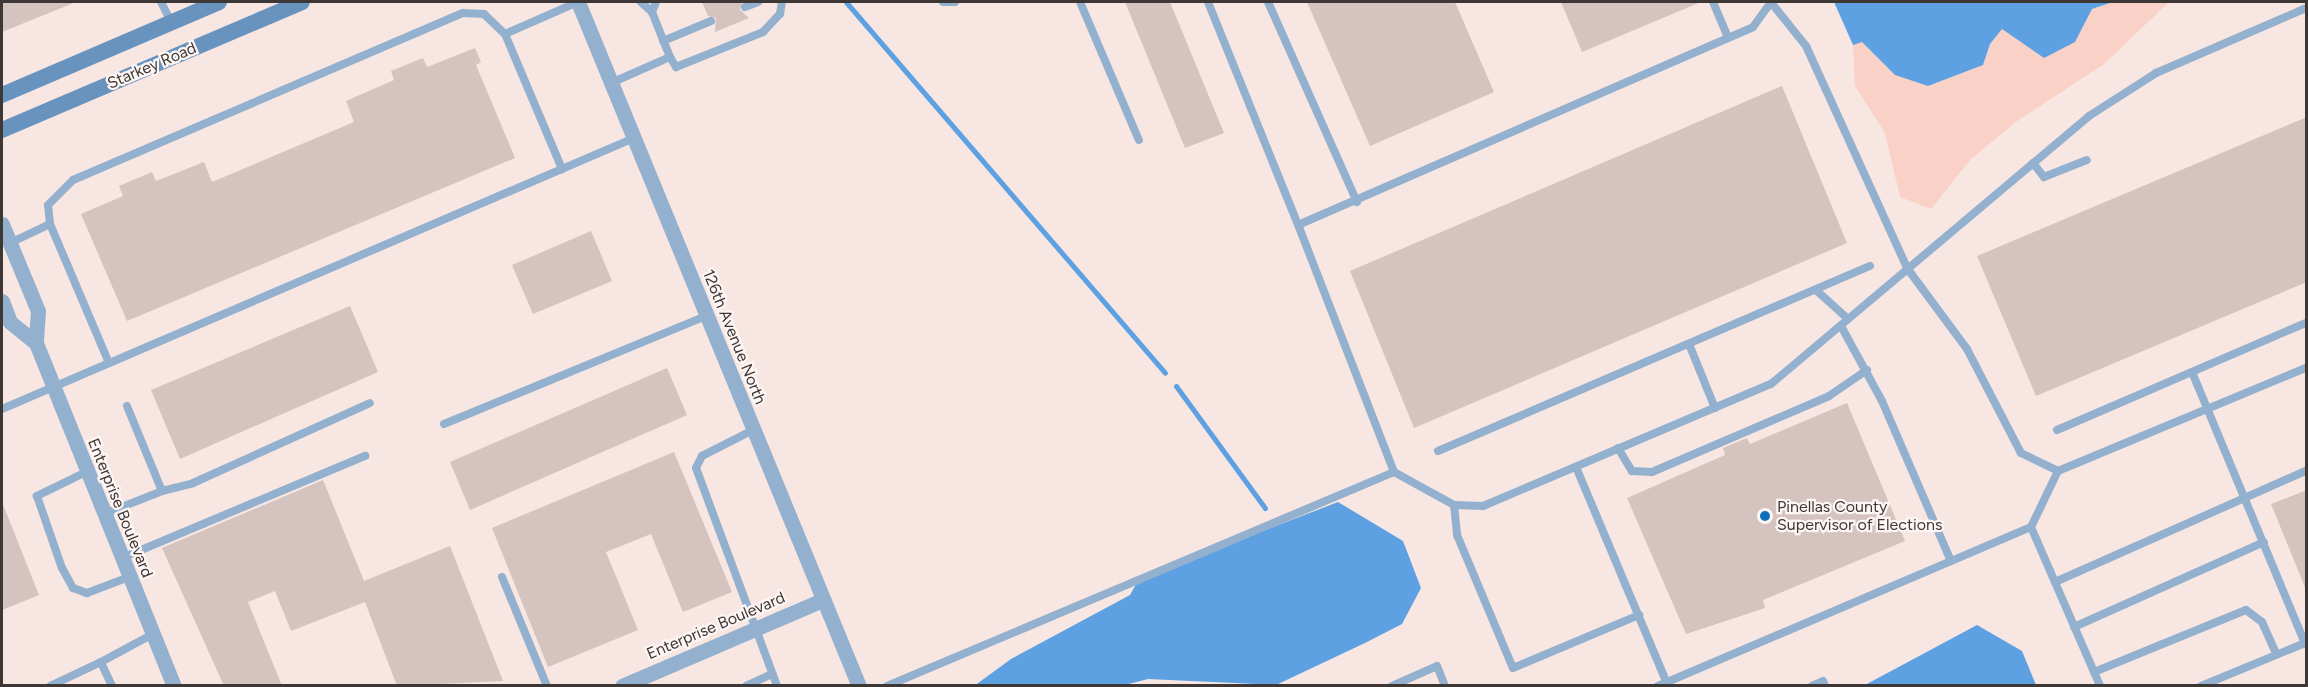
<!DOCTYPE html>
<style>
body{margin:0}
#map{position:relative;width:2308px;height:687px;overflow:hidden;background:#f7e6e1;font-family:Figtree,sans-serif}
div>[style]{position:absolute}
.green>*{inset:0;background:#fad1c6}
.water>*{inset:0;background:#5da1e3}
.stream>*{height:5px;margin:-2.5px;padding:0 2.5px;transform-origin:2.5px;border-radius:2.5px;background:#5da1e3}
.building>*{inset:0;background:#d4c3bf}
.service>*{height:8px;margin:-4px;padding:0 4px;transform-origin:4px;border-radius:4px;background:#93b1cf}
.minor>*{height:15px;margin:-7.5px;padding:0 7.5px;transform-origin:7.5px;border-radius:7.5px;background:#93b1cf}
.secondary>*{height:16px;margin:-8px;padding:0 8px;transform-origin:8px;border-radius:8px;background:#6893bf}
.dots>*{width:16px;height:16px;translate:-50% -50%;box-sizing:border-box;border:3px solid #fdf6f4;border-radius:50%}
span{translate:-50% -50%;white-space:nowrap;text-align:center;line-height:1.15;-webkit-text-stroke:4.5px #fdf6f4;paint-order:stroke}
.street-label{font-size:16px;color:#3d3735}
.poi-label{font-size:16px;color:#3d3735}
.left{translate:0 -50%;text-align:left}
.frame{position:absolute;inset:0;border:3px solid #3d3735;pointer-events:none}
</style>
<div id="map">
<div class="green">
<div style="clip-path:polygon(2113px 2px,2169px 2px,2104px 64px,2017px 121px,1970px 160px,1931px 209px,1900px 197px,1885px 133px,1855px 86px,1853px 45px,1862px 42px,1895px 75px,1928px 86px,1983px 65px,1990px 44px,2002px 28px,2075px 42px,2092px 9px)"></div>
</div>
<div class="water">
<div style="clip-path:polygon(1834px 2px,2113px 2px,2092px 9px,2075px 42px,2044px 58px,2002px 29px,1990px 44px,1983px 65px,1928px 86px,1895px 75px,1862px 42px,1853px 45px)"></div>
<div style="clip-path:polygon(1338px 502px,1403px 541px,1421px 588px,1402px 624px,1367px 642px,1276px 685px,1148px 679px,1121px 686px,974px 686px,1011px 659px,1130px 595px,1139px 579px)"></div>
<div style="clip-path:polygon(1977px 625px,2022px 651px,2036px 685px,1865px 685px)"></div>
</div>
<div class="stream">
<div style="left:846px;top:2px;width:489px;rotate:49.3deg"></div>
<div style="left:1176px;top:386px;width:151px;rotate:53.9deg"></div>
</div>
<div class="building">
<div style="clip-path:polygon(2px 2px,76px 2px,2px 32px)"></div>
<div style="clip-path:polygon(702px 2px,742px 2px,740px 10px,749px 18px,715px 32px,716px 18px,708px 16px)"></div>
<div style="clip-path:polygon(1125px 2px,1170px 2px,1224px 133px,1185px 148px)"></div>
<div style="clip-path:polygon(1307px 2px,1455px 2px,1494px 92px,1370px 146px)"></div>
<div style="clip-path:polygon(1561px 2px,1701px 2px,1582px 52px)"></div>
<div style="clip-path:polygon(475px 48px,481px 62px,476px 65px,515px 158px,127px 321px,81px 214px,123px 196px,119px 186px,152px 172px,156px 181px,204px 162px,212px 182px,354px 122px,346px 101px,394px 80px,391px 71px,423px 58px,427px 67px)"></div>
<div style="clip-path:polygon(1782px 86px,1847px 243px,1414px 428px,1350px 271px)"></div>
<div style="clip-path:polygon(2307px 117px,2307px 282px,2036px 396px,1977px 256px)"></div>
<div style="clip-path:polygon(591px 231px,612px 281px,533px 314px,512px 265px)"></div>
<div style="clip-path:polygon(350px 306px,378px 372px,180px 459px,151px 390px)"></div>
<div style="clip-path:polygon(667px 368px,687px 415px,470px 510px,450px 462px)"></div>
<div style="clip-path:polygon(1847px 403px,1905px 541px,1763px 600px,1765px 608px,1686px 634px,1627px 498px,1725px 455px,1723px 448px,1747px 438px,1750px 444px)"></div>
<div style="clip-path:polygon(674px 452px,732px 592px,683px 612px,651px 534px,606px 552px,638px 630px,548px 667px,492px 528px)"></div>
<div style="clip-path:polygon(323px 480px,364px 581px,450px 546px,503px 681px,397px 686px,365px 602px,291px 631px,275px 591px,248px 602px,282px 686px,224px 686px,162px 548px)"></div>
<div style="clip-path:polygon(2307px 490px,2307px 590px,2306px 590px,2271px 504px)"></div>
<div style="clip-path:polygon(2px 502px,39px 595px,2px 610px)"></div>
</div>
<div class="service">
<div style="left:161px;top:2px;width:22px;rotate:63deg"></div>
<div style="left:943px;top:2px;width:12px"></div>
<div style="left:1080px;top:2px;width:150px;rotate:66.9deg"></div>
<div style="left:1208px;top:2px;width:240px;rotate:68deg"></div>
<div style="left:1298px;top:225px;width:496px;rotate:-23.5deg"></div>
<div style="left:1753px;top:27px;width:31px;rotate:-54deg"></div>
<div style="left:1268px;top:2px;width:219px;rotate:66deg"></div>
<div style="left:1713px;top:2px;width:39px;rotate:67deg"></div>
<div style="left:1773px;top:5px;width:53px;rotate:51.2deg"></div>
<div style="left:1806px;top:46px;width:244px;rotate:65.5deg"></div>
<div style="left:1907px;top:268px;width:101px;rotate:53.5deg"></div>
<div style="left:1967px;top:349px;width:117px;rotate:62.6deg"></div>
<div style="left:2021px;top:453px;width:41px;rotate:25.9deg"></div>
<div style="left:2058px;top:471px;width:269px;rotate:-22.6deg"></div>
<div style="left:745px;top:7px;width:14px;rotate:-21deg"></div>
<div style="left:652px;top:12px;width:11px;rotate:-68deg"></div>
<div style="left:505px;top:34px;width:147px;rotate:67.1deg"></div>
<div style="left:663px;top:41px;width:52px;rotate:-22.6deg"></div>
<div style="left:670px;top:57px;width:12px;rotate:59deg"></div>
<div style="left:676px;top:67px;width:94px;rotate:-21.9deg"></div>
<div style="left:763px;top:32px;width:25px;rotate:-47deg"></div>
<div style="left:780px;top:14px;width:12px;rotate:-81deg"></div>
<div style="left:611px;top:83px;width:64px;rotate:-23.8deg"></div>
<div style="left:670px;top:57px;width:48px;rotate:-111.8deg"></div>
<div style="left:652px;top:12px;width:15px;rotate:-138deg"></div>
<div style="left:2033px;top:163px;width:18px;rotate:52deg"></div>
<div style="left:2044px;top:177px;width:46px;rotate:-21.6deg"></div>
<div style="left:50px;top:224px;width:151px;rotate:67deg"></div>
<div style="left:10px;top:243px;width:44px;rotate:-25.4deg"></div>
<div style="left:50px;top:224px;width:19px;rotate:-96deg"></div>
<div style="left:48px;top:205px;width:35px;rotate:-45deg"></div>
<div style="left:73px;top:180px;width:424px;rotate:-23.2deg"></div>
<div style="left:463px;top:13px;width:21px;rotate:3deg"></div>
<div style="left:484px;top:14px;width:29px;rotate:44deg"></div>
<div style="left:505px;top:34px;width:80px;rotate:-23.7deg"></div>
<div style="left:1816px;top:290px;width:43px;rotate:42.2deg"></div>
<div style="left:1841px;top:326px;width:85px;rotate:61.3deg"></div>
<div style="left:1882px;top:401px;width:174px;rotate:66.7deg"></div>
<div style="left:1689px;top:344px;width:69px;rotate:67.9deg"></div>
<div style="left:2192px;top:372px;width:294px;rotate:67.4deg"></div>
<div style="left:2305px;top:643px;width:113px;rotate:157.5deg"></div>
<div style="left:2px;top:409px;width:688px;rotate:-23.21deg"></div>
<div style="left:444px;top:424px;width:283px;rotate:-22.4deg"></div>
<div style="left:753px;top:430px;width:57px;rotate:153deg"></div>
<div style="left:702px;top:456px;width:13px;rotate:117deg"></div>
<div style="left:696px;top:468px;width:233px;rotate:69.6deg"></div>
<div style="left:2057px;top:430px;width:271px;rotate:-23.3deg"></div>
<div style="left:1618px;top:448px;width:27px;rotate:59deg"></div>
<div style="left:1632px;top:471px;width:20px;rotate:3deg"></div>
<div style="left:1652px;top:472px;width:193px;rotate:-23.2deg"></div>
<div style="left:1829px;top:396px;width:46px;rotate:-34.4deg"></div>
<div style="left:1438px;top:451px;width:470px;rotate:-23.2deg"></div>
<div style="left:1576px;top:467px;width:238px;rotate:67.2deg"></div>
<div style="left:86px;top:472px;width:55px;rotate:153.9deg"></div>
<div style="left:37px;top:496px;width:76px;rotate:70.9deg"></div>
<div style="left:62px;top:568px;width:23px;rotate:61deg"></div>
<div style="left:73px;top:588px;width:15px;rotate:20deg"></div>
<div style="left:87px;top:593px;width:45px;rotate:-20.9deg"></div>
<div style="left:1394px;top:472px;width:68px;rotate:28.8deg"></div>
<div style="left:1454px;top:505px;width:29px;rotate:2deg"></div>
<div style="left:1483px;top:506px;width:313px;rotate:-23deg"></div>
<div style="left:1771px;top:384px;width:416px;rotate:-40.1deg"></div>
<div style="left:2089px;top:116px;width:80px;rotate:-32.7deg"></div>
<div style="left:2156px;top:73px;width:163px;rotate:-23.4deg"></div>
<div style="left:162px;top:491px;width:32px;rotate:-14deg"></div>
<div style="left:193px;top:483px;width:194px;rotate:-24.3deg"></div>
<div style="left:1454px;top:505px;width:30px;rotate:84deg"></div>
<div style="left:1457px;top:535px;width:144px;rotate:67.2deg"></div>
<div style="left:1513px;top:668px;width:137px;rotate:-22.8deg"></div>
<div style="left:104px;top:514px;width:62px;rotate:-21.6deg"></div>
<div style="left:162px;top:491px;width:92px;rotate:-112.4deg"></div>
<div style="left:2031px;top:527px;width:173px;rotate:66.5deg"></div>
<div style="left:122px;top:558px;width:264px;rotate:-22.8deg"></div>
<div style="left:502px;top:577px;width:118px;rotate:67.6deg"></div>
<div style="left:2055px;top:582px;width:274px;rotate:-23.9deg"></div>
<div style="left:2074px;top:627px;width:208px;rotate:-24.1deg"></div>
<div style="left:2094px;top:672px;width:164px;rotate:-22.2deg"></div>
<div style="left:2246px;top:610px;width:20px;rotate:37deg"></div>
<div style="left:2262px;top:622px;width:35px;rotate:66deg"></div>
<div style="left:50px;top:686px;width:56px;rotate:-25.2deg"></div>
<div style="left:112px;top:686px;width:26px;rotate:-115deg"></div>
<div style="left:101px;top:662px;width:59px;rotate:-28.3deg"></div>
<div style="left:746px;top:686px;width:29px;rotate:-25deg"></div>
<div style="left:887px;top:686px;width:550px;rotate:-22.88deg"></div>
<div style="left:1394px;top:472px;width:265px;rotate:-111.2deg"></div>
<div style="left:1392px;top:686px;width:49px;rotate:-24deg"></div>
<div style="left:1437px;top:666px;width:22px;rotate:68deg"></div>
<div style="left:1658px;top:686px;width:405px;rotate:-23.1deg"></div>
<div style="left:2031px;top:527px;width:62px;rotate:-64.3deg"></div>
<div style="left:1812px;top:686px;width:12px;rotate:-24deg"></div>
<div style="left:1823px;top:681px;width:5px;rotate:68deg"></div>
</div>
<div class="minor">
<div style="left:578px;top:2px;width:739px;rotate:67.67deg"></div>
<div style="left:2px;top:224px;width:94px;rotate:67.5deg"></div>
<div style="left:38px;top:311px;width:32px;rotate:94deg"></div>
<div style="left:36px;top:343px;width:370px;rotate:68.1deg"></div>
<div style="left:2px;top:301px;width:22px;rotate:69deg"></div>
<div style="left:10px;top:322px;width:33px;rotate:39deg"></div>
<div style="left:622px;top:686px;width:219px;rotate:-23.2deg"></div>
</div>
<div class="secondary">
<div style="left:2px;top:95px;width:236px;rotate:-23.2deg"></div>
<div style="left:2px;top:130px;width:326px;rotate:-23.1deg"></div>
</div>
<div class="dots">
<div style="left:1765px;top:516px;background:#0e70bc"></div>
</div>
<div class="street-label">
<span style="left:152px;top:66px;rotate:-23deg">Starkey Road</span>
<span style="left:734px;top:337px;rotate:68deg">126th Avenue North</span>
<span style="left:120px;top:508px;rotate:68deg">Enterprise Boulevard</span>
<span style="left:716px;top:626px;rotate:-23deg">Enterprise Boulevard</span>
</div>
<div class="poi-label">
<span class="left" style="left:1777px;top:516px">Pinellas County<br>Supervisor of Elections</span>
</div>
<div class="frame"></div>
</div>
